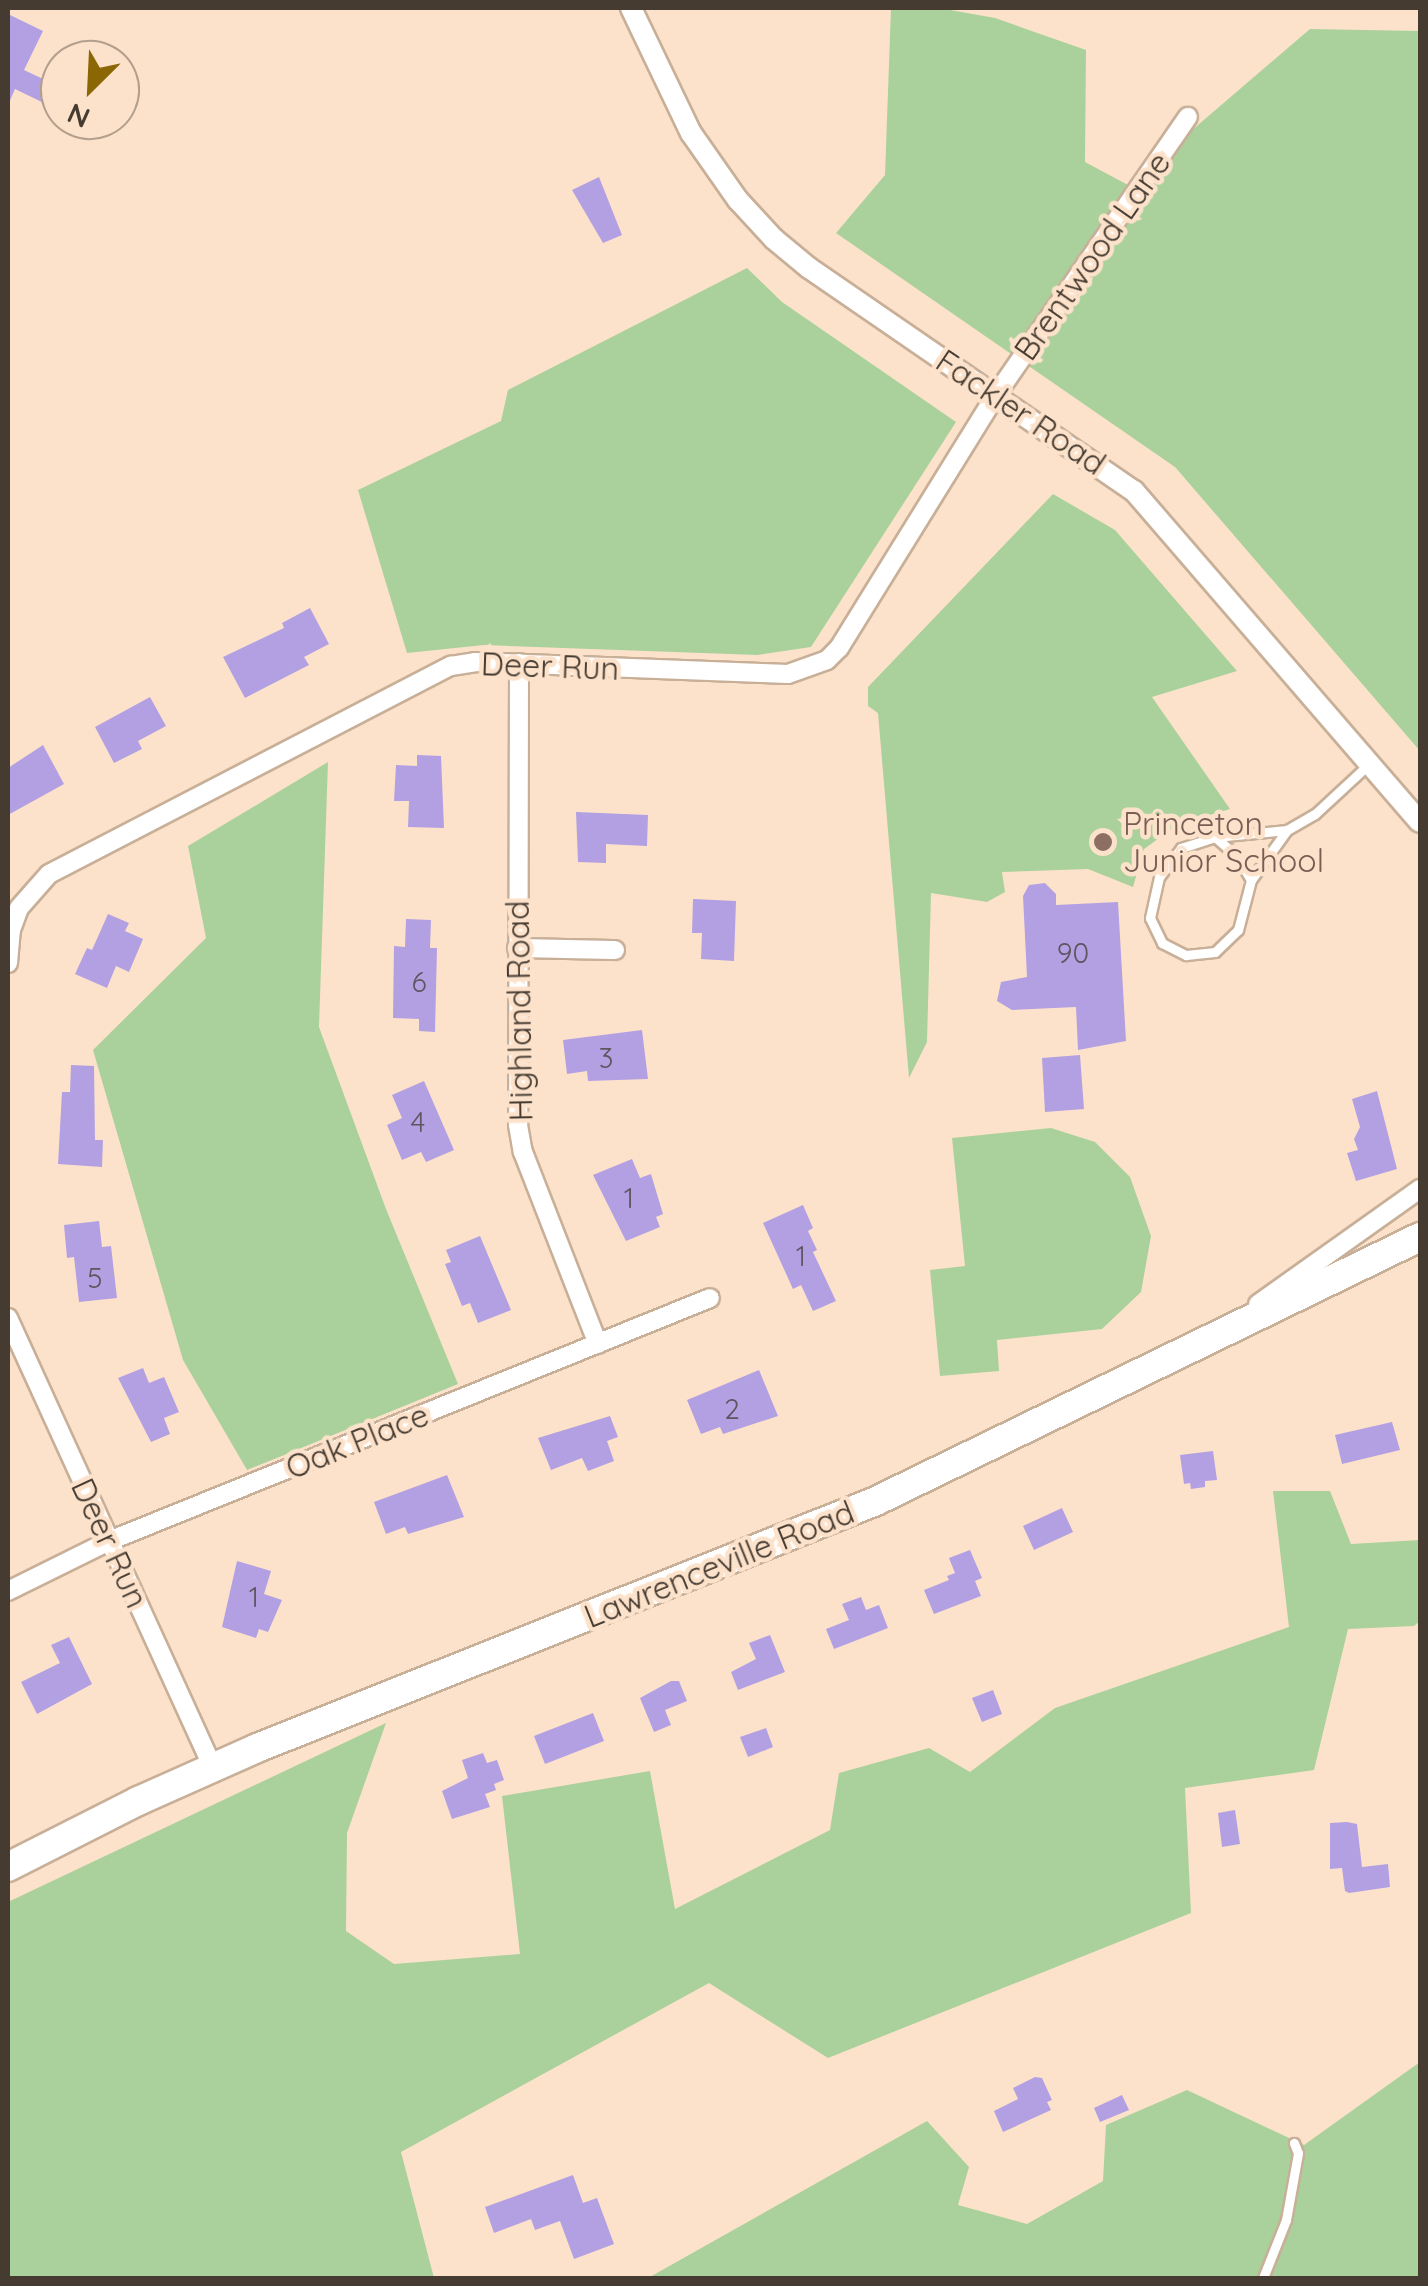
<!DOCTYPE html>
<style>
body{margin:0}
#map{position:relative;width:1428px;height:2286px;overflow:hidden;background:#fde2cb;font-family:Quicksand,sans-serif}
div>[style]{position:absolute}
.green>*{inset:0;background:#aad19b}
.building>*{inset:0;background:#b2a0e3}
.roads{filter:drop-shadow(2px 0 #c8af98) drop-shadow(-2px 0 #c8af98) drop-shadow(0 2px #c8af98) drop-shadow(0 -2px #c8af98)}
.service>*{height:9px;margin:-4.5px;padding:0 4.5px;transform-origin:4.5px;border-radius:4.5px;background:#fff}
.minor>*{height:18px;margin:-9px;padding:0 9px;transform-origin:9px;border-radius:9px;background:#fff}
.tertiary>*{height:20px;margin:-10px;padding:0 10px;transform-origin:10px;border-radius:10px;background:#fff}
.trunk>*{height:28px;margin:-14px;padding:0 14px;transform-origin:14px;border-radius:14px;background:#fff}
.dots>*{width:28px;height:28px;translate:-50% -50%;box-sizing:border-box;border:5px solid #fde2cb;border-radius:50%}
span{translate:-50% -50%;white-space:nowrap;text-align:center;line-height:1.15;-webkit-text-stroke:9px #fde2cb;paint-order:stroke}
.number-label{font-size:28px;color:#60545e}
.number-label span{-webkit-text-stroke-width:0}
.street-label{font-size:32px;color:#453b31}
.education-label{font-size:32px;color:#785e54}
.left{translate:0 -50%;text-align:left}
.frame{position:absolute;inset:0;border:10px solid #453b31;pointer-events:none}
.north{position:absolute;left:40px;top:40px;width:100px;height:100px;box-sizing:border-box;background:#fde2cb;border:2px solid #b39f8d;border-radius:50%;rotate:204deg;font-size:28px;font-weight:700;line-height:40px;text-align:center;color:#453b31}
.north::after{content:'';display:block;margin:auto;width:35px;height:45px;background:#8b6605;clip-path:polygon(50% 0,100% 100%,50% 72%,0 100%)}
</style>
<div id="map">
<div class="green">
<div style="clip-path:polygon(891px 8px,939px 8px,995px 18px,1086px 50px,1085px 162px,1128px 185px,1310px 29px,1420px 31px,1420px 751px,1175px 467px,836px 233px,885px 175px)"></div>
<div style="clip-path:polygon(747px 268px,782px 302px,956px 422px,811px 647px,757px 655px,484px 645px,407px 653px,358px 490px,501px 421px,508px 390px)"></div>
<div style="clip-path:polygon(1053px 494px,1115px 530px,1237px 671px,1152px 697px,1230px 809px,1177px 825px,1144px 849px,1133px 887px,1088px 869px,1002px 872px,1005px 892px,987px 902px,931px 893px,927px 1042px,909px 1078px,878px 713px,868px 706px,868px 687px)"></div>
<div style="clip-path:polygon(328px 762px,319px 1027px,386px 1209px,458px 1384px,247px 1470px,183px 1360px,93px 1050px,206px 938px,188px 846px)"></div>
<div style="clip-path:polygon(1051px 1128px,1095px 1142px,1130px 1177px,1151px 1236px,1141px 1292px,1102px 1329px,997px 1340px,999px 1371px,940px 1376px,930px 1270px,965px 1266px,952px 1138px)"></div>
<div style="clip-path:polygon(1273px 1491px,1330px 1491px,1351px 1544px,1420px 1540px,1420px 1621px,1414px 1626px,1348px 1629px,1314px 1770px,1185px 1788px,1191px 1913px,828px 2058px,709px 1983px,401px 2152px,434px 2278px,8px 2278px,8px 1902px,386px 1723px,347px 1833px,346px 1931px,394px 1964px,520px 1954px,502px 1796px,650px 1771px,675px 1909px,830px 1830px,839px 1773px,929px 1748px,970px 1772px,1055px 1708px,1289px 1627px)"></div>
<div style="clip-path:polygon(1420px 2062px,1420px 2278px,648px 2278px,927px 2121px,969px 2167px,958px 2205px,1027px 2224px,1103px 2181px,1106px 2125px,1187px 2090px,1304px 2145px)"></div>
</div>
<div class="building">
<div style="clip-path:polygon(8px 14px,43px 31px,24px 70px,58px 86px,48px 105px,15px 89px,8px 105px)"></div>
<div style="clip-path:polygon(599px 177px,622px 235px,603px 243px,572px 190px)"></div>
<div style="clip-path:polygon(310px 608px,329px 644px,304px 657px,309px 665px,245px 698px,223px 657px,284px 628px,282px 623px)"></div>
<div style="clip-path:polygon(150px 697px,166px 726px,138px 741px,142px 749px,114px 763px,95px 727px)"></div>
<div style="clip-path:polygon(43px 745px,64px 784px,8px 815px,8px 768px)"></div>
<div style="clip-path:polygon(417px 755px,441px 756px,444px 828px,408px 827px,409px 801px,394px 801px,396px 765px,417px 766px)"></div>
<div style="clip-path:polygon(576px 812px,648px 815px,647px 846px,606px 844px,606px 863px,578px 862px)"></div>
<div style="clip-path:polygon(1045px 883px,1056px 894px,1056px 905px,1118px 902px,1126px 1041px,1078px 1050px,1076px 1007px,1012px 1010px,997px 1001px,1001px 982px,1027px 977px,1023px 896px,1029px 885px)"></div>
<div style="clip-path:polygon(693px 899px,736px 901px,734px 961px,701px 959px,702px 933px,692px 933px)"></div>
<div style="clip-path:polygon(108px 914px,129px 923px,125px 931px,143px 939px,129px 972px,116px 966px,107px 988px,75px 974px,87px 948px,92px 950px)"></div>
<div style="clip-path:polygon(406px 919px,431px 920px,430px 948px,437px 948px,435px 1032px,419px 1031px,419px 1019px,393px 1018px,394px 946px,405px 947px)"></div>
<div style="clip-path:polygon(642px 1030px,648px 1079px,588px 1081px,587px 1071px,567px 1074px,563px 1040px)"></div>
<div style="clip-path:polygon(1080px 1055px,1084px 1109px,1045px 1112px,1042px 1058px)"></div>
<div style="clip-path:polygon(71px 1065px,94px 1066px,95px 1140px,103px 1140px,102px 1167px,58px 1164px,62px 1092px,70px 1092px)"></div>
<div style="clip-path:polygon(424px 1081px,454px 1150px,426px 1162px,421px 1152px,402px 1160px,387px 1125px,402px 1118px,392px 1095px)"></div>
<div style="clip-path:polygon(1377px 1091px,1397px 1169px,1356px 1181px,1347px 1153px,1358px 1150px,1354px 1139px,1360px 1127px,1352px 1099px)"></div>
<div style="clip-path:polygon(632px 1159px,640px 1178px,651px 1174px,663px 1214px,656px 1217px,660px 1227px,626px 1241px,593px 1175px)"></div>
<div style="clip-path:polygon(803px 1205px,813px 1228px,808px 1231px,817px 1250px,813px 1252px,836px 1301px,813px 1311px,801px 1285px,793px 1289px,763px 1223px)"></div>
<div style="clip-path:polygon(99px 1221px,102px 1247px,111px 1246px,117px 1298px,79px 1302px,74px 1257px,67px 1258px,64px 1225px)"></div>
<div style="clip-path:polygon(480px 1236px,511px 1310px,478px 1323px,470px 1303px,462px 1306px,445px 1264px,451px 1262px,446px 1250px)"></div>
<div style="clip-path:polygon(143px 1368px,149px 1383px,164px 1377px,179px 1412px,164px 1418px,170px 1434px,151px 1442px,118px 1378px)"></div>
<div style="clip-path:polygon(759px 1370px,778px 1416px,723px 1434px,720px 1427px,701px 1434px,687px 1400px)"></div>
<div style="clip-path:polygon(610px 1416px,618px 1437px,607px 1441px,614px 1461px,588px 1471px,582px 1458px,551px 1470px,538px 1438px)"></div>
<div style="clip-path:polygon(1392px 1422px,1400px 1450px,1342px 1464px,1335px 1435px)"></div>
<div style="clip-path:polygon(1213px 1451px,1217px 1480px,1205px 1481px,1205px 1487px,1191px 1489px,1190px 1483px,1184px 1484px,1180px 1455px)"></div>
<div style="clip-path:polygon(447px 1475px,464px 1517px,408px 1534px,405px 1527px,386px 1534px,374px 1502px)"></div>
<div style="clip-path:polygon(1062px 1508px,1073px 1532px,1034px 1550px,1023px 1526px)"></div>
<div style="clip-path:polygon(970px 1550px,982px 1578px,975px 1581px,981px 1596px,934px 1614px,924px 1590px,949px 1580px,947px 1576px,955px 1573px,949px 1558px)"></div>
<div style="clip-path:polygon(237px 1561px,271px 1571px,264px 1594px,282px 1600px,268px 1632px,259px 1629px,256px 1638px,222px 1627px)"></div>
<div style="clip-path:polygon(861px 1597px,866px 1610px,879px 1605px,888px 1628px,834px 1649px,826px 1629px,849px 1620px,842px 1604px)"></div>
<div style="clip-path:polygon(770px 1635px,785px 1672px,738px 1690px,731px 1672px,756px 1659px,749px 1643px)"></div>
<div style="clip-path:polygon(69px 1637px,92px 1684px,37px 1714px,21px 1682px,60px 1663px,51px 1645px)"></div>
<div style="clip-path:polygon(671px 1681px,679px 1681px,687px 1701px,665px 1710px,671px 1725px,654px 1732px,640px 1698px)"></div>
<div style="clip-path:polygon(993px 1690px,1002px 1714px,982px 1722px,972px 1698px)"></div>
<div style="clip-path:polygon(593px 1713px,604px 1741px,545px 1764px,534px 1736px)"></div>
<div style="clip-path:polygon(766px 1728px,773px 1747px,748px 1757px,740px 1737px)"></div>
<div style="clip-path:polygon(483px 1753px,487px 1763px,497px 1760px,504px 1780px,494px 1784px,496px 1790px,485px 1794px,490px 1807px,452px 1819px,442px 1791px,468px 1778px,462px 1760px)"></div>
<div style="clip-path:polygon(1235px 1810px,1240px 1844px,1222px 1847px,1218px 1813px)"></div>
<div style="clip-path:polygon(1347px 1822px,1357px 1824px,1362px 1867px,1388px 1864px,1390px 1887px,1349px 1893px,1345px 1891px,1342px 1868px,1330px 1869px,1330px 1823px)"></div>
<div style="clip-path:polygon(1035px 2077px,1042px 2078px,1052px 2100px,1047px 2102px,1051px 2110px,1003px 2132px,994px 2111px,1018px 2099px,1013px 2088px)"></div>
<div style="clip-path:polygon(1122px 2095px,1129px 2110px,1100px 2122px,1094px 2108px)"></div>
<div style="clip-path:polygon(573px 2175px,583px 2203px,597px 2198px,614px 2244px,574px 2259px,560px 2221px,535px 2230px,531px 2219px,494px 2233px,485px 2207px)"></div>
</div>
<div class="roads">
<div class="service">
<div style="left:1287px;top:830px;width:72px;rotate:174.4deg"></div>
<div style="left:1215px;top:837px;width:36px;rotate:162deg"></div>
<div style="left:1181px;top:848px;width:36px;rotate:127deg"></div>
<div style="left:1159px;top:877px;width:42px;rotate:102.4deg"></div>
<div style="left:1150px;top:918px;width:28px;rotate:64deg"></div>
<div style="left:1162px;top:943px;width:27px;rotate:27deg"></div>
<div style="left:1186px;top:955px;width:29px;rotate:-6deg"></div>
<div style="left:1215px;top:952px;width:32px;rotate:-44deg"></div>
<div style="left:1238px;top:930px;width:52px;rotate:-75.4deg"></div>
<div style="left:1251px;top:880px;width:62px;rotate:-54.2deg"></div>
<div style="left:1287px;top:830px;width:32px;rotate:-30deg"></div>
<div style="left:1315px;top:814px;width:72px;rotate:-42.8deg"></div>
<div style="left:1215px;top:837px;width:28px;rotate:41deg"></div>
<div style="left:1236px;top:855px;width:29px;rotate:59deg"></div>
<div style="left:1263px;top:2278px;width:62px;rotate:-68.4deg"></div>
<div style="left:1286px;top:2220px;width:68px;rotate:-79.8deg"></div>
<div style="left:1298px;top:2153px;width:11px;rotate:-112deg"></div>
</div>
<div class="minor">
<div style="left:519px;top:663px;width:462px;rotate:90.1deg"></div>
<div style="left:518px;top:1125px;width:27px;rotate:80deg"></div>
<div style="left:523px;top:1152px;width:206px;rotate:68.7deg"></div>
<div style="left:517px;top:948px;width:98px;rotate:1.2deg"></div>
<div style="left:8px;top:963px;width:33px;rotate:-85deg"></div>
<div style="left:11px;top:930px;width:23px;rotate:-70deg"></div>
<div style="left:19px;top:908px;width:45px;rotate:-48.6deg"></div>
<div style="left:49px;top:874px;width:453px;rotate:-27.4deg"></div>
<div style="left:451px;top:666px;width:24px;rotate:-9deg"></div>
<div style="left:475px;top:662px;width:313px;rotate:2.2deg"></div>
<div style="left:788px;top:674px;width:41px;rotate:-19.7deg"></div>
<div style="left:827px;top:660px;width:17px;rotate:-45deg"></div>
<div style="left:839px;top:648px;width:298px;rotate:-58.2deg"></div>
<div style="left:996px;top:395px;width:338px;rotate:-55.4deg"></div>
<div style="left:1258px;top:1304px;width:199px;rotate:-35.4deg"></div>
<div style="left:8px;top:1318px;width:494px;rotate:65.5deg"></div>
<div style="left:8px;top:1591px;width:113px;rotate:-26.3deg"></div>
<div style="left:109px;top:1541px;width:648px;rotate:-22.01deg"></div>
</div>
<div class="tertiary">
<div style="left:631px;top:8px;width:139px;rotate:64.4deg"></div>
<div style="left:691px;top:133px;width:82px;rotate:55deg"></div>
<div style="left:738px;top:200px;width:53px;rotate:47.3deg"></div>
<div style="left:774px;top:239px;width:45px;rotate:39.6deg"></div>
<div style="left:809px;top:268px;width:394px;rotate:34.5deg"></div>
<div style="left:1134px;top:491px;width:437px;rotate:49.2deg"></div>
</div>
<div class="trunk">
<div style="left:8px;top:1867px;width:146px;rotate:-26.9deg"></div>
<div style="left:138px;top:1801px;width:130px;rotate:-24deg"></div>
<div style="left:257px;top:1748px;width:666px;rotate:-21.75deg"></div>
<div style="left:876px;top:1501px;width:605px;rotate:-25.89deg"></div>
</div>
</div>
<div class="dots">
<div style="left:1103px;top:842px;background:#8d6e63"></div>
</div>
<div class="number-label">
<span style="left:1073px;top:953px">90</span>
<span style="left:419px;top:982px">6</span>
<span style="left:606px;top:1058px">3</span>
<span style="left:418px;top:1122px">4</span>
<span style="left:629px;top:1198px">1</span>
<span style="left:801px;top:1256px">1</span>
<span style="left:95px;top:1278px">5</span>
<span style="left:732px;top:1409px">2</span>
<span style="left:254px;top:1597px">1</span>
</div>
<div class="street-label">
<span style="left:1092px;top:256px;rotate:-55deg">Brentwood Lane</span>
<span style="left:1021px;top:412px;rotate:34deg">Fackler Road</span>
<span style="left:550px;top:666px;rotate:2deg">Deer Run</span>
<span style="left:519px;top:1011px;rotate:-91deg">Highland Road</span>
<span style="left:357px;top:1441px;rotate:-22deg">Oak Place</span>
<span style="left:110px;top:1543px;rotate:65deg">Deer Run</span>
<span style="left:719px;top:1564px;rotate:-22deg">Lawrenceville Road</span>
</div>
<div class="education-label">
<span class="left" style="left:1123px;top:842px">Princeton<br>Junior School</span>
</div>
<div class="frame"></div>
<div class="north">N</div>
</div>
